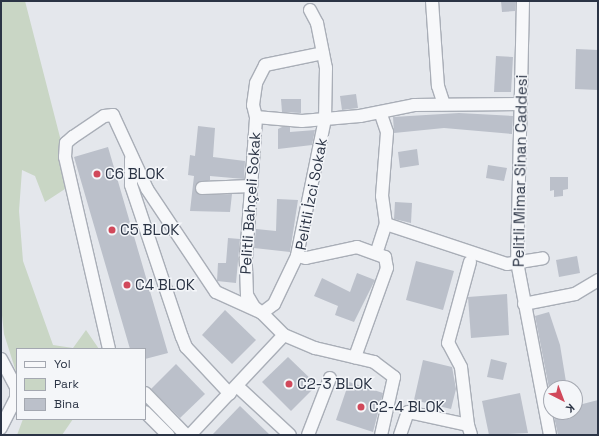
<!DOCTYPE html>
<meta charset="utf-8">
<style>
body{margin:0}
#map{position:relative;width:599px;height:436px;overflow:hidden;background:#e4e7ec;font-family:"Space Grotesk",sans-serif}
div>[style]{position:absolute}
.green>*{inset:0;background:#c9d6c5}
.building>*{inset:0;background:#bbc0ca}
.roads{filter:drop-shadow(1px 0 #a9aeb7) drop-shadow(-1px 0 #a9aeb7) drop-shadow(0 1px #a9aeb7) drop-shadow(0 -1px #a9aeb7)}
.minor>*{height:12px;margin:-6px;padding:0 6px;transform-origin:6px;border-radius:6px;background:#f7f8fa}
.dots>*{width:11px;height:11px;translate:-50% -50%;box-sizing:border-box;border:2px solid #f4f6f9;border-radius:50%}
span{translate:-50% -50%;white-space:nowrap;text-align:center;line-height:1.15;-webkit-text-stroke:3px #f4f6f9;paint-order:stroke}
.street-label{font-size:15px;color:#2b3445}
.poi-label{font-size:15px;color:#2b3445}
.left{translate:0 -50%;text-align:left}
.frame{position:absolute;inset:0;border:2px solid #2b3445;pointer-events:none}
.legend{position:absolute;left:16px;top:348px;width:130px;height:72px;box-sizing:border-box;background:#f4f6f9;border:1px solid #a4a8b1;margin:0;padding:5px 7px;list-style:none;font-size:12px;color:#2b3445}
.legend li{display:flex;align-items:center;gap:8px;height:20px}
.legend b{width:20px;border:1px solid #a4a8b1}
.north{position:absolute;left:543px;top:380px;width:40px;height:40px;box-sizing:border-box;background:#f4f6f9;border:1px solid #a4a8b1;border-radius:50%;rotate:138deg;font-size:11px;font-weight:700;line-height:16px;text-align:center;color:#2b3445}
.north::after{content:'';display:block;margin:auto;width:14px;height:18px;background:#d1495b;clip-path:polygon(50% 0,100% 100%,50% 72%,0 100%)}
</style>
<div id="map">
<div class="green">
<div style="clip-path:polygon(1px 1px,25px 1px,62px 145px,65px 189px,45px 202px,35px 176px,22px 170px,19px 211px,23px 261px,53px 345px,73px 348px,86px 330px,99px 349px,17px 349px,17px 375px,4px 334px,1px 306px)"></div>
<div style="clip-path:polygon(23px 419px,73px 419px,62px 435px,17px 435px)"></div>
</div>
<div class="building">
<div style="clip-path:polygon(501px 1px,516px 1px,515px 11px,502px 12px)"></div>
<div style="clip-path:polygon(576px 49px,598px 50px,598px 90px,575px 89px)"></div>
<div style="clip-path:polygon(496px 56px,513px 57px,511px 92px,494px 92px)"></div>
<div style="clip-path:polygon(356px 94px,358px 108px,342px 110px,340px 96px)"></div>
<div style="clip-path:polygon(281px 99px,301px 99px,301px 113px,282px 112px)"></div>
<div style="clip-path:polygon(459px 113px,513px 116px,512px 134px,444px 128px,394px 133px,393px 117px)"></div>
<div style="clip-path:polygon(198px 126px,215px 128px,213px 157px,245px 161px,244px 179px,210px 176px,210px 180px,195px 185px,199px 195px,232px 194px,230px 212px,190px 211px,194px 176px,188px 175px,190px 155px,195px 156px)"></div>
<div style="clip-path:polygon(282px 127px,290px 127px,290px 132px,315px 130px,312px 145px,278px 149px,278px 129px)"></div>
<div style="clip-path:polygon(108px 147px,168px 353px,145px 359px,145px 349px,130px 349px,74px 157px)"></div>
<div style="clip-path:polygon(417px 149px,419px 165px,400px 168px,398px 152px)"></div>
<div style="clip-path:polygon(488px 165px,507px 168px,504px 181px,486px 178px)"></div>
<div style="clip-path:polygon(550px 177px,568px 177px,568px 189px,563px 190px,563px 196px,554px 197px,554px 190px,550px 191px)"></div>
<div style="clip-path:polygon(277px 199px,298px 200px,290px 252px,254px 248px,256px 229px,276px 231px)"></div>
<div style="clip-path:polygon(395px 202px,412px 203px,411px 223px,394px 219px)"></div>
<div style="clip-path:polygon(228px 238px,240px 239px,236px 283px,217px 281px,218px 263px,226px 263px)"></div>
<div style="clip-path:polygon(577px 256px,580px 273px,559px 277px,556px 260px)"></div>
<div style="clip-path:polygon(416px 261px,454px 271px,443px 310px,406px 300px)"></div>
<div style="clip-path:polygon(357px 273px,375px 280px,354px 322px,335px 315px,338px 306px,314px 296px,322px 278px,350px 292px)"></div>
<div style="clip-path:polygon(507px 294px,509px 335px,471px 338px,468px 297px)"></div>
<div style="clip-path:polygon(225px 310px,256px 340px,232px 364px,202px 335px)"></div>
<div style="clip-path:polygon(549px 312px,560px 345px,567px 388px,549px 388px,535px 316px)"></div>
<div style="clip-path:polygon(288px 357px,317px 385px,291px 411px,262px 382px)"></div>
<div style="clip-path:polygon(491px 359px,507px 363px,503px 380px,487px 377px)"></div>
<div style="clip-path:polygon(423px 360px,452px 367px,456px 389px,451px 409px,414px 400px)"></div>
<div style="clip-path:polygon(176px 364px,205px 394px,180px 418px,151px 389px)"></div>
<div style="clip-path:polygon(349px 382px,383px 393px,373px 432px,336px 420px)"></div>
<div style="clip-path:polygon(520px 393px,528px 433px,489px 435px,482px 401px)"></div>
<div style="clip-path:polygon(598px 400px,598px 435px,558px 435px,553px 412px,575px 412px,575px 406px)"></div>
<div style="clip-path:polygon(240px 406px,270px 435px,212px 435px)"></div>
</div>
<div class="roads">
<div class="minor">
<div style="left:432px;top:1px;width:85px;rotate:86deg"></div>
<div style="left:438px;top:86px;width:19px;rotate:72deg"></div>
<div style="left:523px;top:1px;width:261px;rotate:91.3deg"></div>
<div style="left:517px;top:262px;width:176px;rotate:79.2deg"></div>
<div style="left:310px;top:10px;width:15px;rotate:62deg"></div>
<div style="left:317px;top:23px;width:46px;rotate:78.7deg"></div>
<div style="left:326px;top:68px;width:51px;rotate:91.1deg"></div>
<div style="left:325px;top:119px;width:140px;rotate:101.6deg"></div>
<div style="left:297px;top:256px;width:9px;rotate:13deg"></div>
<div style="left:306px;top:258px;width:52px;rotate:-12.2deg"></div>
<div style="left:357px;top:247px;width:30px;rotate:20deg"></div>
<div style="left:385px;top:257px;width:11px;rotate:80deg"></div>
<div style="left:387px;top:268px;width:95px;rotate:109.8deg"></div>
<div style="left:256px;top:117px;width:12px;rotate:-104deg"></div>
<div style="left:253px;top:105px;width:22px;rotate:-82deg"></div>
<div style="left:256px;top:83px;width:20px;rotate:-63deg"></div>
<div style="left:265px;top:65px;width:59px;rotate:-11.7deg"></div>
<div style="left:131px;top:159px;width:26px;rotate:90deg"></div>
<div style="left:131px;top:185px;width:160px;rotate:71.5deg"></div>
<div style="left:182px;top:337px;width:11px;rotate:68deg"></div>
<div style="left:186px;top:347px;width:64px;rotate:46.9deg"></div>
<div style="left:202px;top:188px;width:49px;rotate:-2.3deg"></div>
<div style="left:386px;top:224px;width:127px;rotate:18.3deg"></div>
<div style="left:507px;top:264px;width:36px;rotate:-9deg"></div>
<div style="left:377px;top:251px;width:28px;rotate:-72deg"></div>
<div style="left:386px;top:224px;width:28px;rotate:-98deg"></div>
<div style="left:382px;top:196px;width:64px;rotate:-85.5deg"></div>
<div style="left:387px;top:132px;width:21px;rotate:-109deg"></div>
<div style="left:297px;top:256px;width:53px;rotate:115.6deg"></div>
<div style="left:274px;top:304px;width:15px;rotate:143deg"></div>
<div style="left:262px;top:313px;width:10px;rotate:-143deg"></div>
<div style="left:254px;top:307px;width:14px;rotate:-120deg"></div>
<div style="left:247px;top:295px;width:37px;rotate:-92deg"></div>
<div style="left:246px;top:258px;width:141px;rotate:-85.9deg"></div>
<div style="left:256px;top:117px;width:46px;rotate:5deg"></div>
<div style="left:302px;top:121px;width:58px;rotate:-4.9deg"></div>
<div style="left:360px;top:116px;width:55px;rotate:-11.5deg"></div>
<div style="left:414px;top:105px;width:107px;rotate:-0.5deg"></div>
<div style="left:524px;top:304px;width:52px;rotate:-11.1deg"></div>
<div style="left:575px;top:294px;width:27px;rotate:-31deg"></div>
<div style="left:109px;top:349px;width:197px;rotate:-102.9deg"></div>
<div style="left:65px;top:157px;width:14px;rotate:-86deg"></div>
<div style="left:66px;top:143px;width:9px;rotate:-41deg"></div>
<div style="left:73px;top:137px;width:37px;rotate:-34deg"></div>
<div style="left:104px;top:116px;width:9px;rotate:-6deg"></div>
<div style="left:113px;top:115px;width:81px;rotate:65.3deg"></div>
<div style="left:147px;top:189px;width:124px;rotate:56.2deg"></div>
<div style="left:216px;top:292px;width:51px;rotate:24.5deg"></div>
<div style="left:262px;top:313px;width:31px;rotate:45deg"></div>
<div style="left:284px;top:335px;width:34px;rotate:23deg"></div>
<div style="left:315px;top:348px;width:61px;rotate:13.3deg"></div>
<div style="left:374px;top:362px;width:25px;rotate:37deg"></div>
<div style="left:394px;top:377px;width:59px;rotate:102.6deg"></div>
<div style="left:1px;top:359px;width:32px;rotate:62deg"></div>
<div style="left:16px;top:387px;width:11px;rotate:90deg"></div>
<div style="left:16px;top:398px;width:34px;rotate:117deg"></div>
<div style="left:237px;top:386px;width:72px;rotate:42.8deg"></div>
<div style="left:145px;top:393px;width:59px;rotate:45.7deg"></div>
<div style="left:145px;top:412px;width:33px;rotate:45deg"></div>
<div style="left:468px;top:425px;width:58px;rotate:-96.9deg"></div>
<div style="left:461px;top:367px;width:27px;rotate:-118deg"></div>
<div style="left:448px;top:343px;width:84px;rotate:-74.8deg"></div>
<div style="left:190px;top:435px;width:137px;rotate:-46.8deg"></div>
<div style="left:308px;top:435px;width:61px;rotate:-68.9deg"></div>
<div style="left:400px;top:435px;width:24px;rotate:-71deg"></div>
<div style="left:408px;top:412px;width:61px;rotate:12.2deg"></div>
<div style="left:468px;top:425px;width:10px;rotate:73deg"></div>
</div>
</div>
<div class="dots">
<div style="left:97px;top:174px;background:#d1495b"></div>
<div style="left:112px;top:230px;background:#d1495b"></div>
<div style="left:127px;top:285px;background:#d1495b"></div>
<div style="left:289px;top:384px;background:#d1495b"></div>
<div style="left:361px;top:407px;background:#d1495b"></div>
</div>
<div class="street-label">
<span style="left:520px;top:171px;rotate:-89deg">Pelitli Mimar Sinan Caddesi</span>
<span style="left:311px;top:194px;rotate:-79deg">Pelitli İzci Sokak</span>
<span style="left:250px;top:203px;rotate:-86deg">Pelitli Bahçeli Sokak</span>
</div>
<div class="poi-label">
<span class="left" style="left:105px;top:174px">C6 BLOK</span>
<span class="left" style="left:120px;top:230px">C5 BLOK</span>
<span class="left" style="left:135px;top:285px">C4 BLOK</span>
<span class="left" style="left:297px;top:384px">C2-3 BLOK</span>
<span class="left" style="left:369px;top:407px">C2-4 BLOK</span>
</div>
<div class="frame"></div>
<ul class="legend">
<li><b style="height:5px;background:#f7f8fa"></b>Yol</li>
<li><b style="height:11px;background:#c9d6c5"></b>Park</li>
<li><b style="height:11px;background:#bbc0ca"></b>Bina</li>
</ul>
<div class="north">K</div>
</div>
